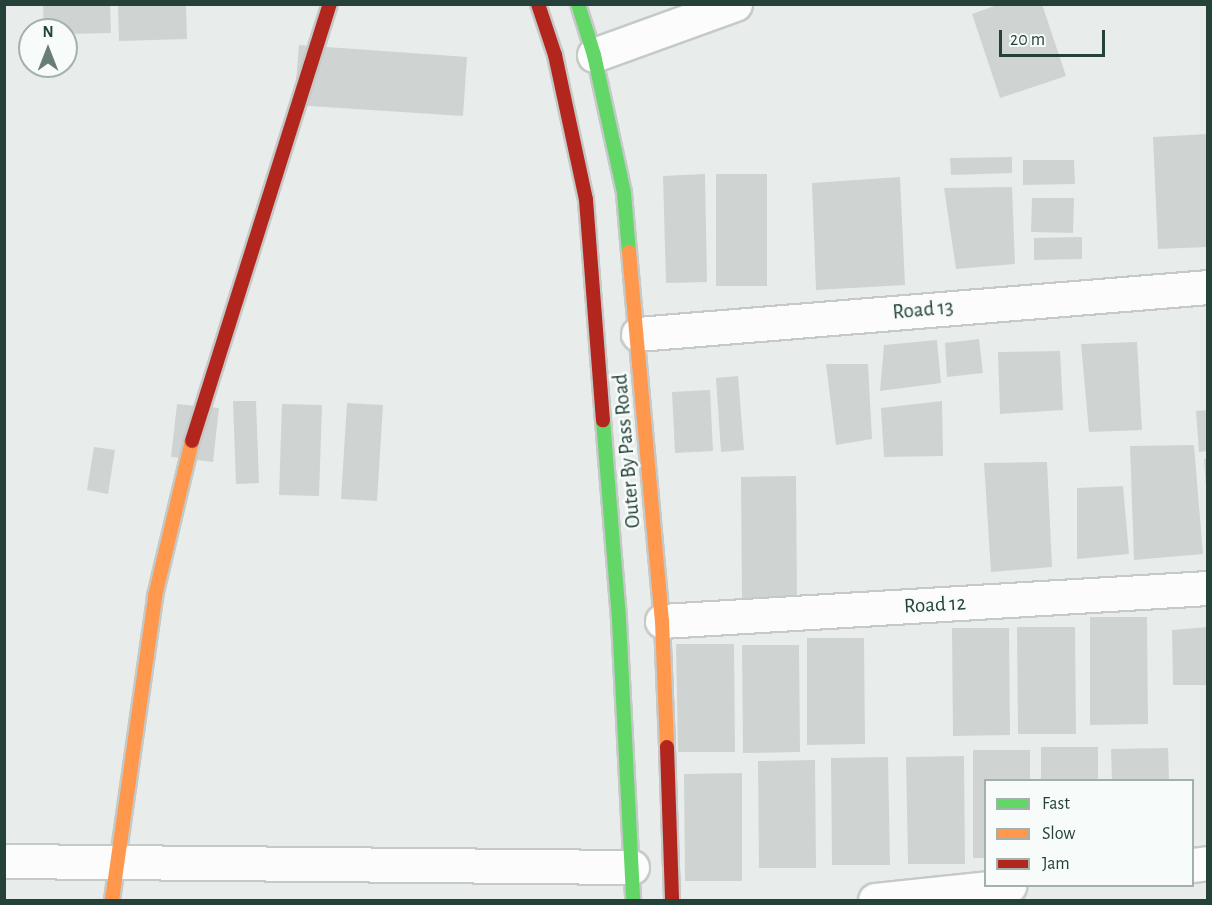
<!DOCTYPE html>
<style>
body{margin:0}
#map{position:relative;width:1212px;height:905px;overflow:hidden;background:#e8edeb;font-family:"Alegreya Sans",sans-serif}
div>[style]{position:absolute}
.building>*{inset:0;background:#cfd4d2}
.roads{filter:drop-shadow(2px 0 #c5cac8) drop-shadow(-2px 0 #c5cac8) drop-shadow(0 2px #c5cac8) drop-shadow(0 -2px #c5cac8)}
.street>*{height:33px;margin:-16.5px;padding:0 16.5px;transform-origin:16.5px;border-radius:16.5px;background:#fcfcfc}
.fast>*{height:14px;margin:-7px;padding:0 7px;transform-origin:7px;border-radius:7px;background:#63d668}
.slow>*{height:14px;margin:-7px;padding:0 7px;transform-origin:7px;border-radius:7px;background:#ff974d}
.jam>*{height:14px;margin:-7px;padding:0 7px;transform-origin:7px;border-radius:7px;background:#b3261e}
span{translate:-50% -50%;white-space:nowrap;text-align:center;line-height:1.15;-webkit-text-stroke:5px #f7fbf9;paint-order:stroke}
.street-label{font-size:21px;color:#24423a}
.frame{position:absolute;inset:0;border:6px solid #24423a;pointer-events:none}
.legend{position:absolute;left:984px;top:779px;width:210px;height:108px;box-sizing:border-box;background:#f7fbf9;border:2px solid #a3b1ad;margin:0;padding:8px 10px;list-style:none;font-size:18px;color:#24423a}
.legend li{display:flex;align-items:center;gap:12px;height:30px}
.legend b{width:30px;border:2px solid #a3b1ad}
.north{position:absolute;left:18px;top:18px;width:60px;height:60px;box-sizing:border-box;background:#f7fbf9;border:2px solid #a3b1ad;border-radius:50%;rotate:0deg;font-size:16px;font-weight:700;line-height:24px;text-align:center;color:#24423a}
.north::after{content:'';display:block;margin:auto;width:21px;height:27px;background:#697e78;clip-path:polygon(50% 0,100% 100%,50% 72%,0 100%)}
.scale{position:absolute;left:999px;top:30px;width:106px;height:27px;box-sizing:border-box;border:3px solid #24423a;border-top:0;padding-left:8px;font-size:18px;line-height:21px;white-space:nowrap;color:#24423a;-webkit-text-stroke:4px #f7fbf9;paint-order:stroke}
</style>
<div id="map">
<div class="building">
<div style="clip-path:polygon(43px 4px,110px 4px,111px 33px,66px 34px,66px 30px,44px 30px)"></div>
<div style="clip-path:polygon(118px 4px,186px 4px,187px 39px,119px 41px)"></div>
<div style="clip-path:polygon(1000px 4px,1042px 4px,1066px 76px,1000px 98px,972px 14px)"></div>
<div style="clip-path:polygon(299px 45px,467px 57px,463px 116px,294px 105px)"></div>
<div style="clip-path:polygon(1207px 134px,1208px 247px,1158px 249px,1153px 137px)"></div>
<div style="clip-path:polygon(1012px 157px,1012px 173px,951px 175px,950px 158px)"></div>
<div style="clip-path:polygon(1023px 160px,1074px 160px,1075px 184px,1023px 185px)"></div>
<div style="clip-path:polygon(705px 174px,707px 282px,666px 283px,663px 176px)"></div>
<div style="clip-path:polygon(716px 174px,767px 174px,767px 286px,716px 286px)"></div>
<div style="clip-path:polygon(900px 177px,905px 285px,816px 290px,812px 183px)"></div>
<div style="clip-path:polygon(1012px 187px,1015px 264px,956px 269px,944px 188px)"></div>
<div style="clip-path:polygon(1032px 198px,1074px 198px,1073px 233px,1031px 232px)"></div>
<div style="clip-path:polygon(1082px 237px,1082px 259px,1034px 260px,1034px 238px)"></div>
<div style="clip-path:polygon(979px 339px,983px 373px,947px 377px,945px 343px)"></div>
<div style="clip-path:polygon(937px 340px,941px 383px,880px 391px,884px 345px)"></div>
<div style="clip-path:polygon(1137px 342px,1142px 430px,1089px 432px,1081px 344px)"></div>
<div style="clip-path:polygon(1060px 351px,1063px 410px,1000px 414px,998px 352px)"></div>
<div style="clip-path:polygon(826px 364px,868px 364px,872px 439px,836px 445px)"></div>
<div style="clip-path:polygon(738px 376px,744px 450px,721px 452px,716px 378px)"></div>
<div style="clip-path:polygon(710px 390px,713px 451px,675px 453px,672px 392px)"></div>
<div style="clip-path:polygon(233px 401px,256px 401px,259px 483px,236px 484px)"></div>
<div style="clip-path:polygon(942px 401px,943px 456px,884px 457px,881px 408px)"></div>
<div style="clip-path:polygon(347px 403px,383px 405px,377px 501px,341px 499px)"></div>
<div style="clip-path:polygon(177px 404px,219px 408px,213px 462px,171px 457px)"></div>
<div style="clip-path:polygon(282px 404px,322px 405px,319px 496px,279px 495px)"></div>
<div style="clip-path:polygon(1208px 410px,1208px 451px,1199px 452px,1196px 411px)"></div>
<div style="clip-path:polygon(1194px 445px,1203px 554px,1134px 560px,1130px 446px)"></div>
<div style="clip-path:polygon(94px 447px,115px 450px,108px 494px,87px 490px)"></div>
<div style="clip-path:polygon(1204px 459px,1208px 459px,1208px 485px,1206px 486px)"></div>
<div style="clip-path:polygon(1047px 462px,1052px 567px,991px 572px,984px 463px)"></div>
<div style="clip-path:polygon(796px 476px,797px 598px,742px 598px,741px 477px)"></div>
<div style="clip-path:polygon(1123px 486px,1129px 554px,1077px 559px,1077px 488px)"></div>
<div style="clip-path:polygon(1090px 617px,1147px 617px,1148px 724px,1090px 725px)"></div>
<div style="clip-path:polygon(1017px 627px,1075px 627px,1076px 734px,1018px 734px)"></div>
<div style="clip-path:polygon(1208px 627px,1208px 685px,1173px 685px,1172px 630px)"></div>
<div style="clip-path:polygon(952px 628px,1009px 628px,1010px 735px,953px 736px)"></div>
<div style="clip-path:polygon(807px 638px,864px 638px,865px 744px,807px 745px)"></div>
<div style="clip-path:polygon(676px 644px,734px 644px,735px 752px,678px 752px)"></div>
<div style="clip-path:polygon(742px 645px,799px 645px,800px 752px,743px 753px)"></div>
<div style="clip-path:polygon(1041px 747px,1098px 747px,1098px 780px,1041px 780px)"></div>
<div style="clip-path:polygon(1168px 748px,1169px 780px,1112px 780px,1111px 749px)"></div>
<div style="clip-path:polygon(973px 750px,1030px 750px,1030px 780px,986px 780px,986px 858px,973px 858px)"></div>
<div style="clip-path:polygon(964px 756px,965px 864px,908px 864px,906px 757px)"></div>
<div style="clip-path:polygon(888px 757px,890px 865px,832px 865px,831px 758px)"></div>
<div style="clip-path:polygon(815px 760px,816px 868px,759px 868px,758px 761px)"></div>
<div style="clip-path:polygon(742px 773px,742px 881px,685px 881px,684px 774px)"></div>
</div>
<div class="roads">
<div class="street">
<div style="left:594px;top:55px;width:150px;rotate:-19.9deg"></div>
<div style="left:638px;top:334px;width:572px;rotate:-4.71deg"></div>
<div style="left:662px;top:621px;width:547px;rotate:-3.46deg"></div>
<div style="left:4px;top:861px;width:628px;rotate:0.55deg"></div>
<div style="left:1192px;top:865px;width:16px;rotate:-7deg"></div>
<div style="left:875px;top:900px;width:135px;rotate:-6deg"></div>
</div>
<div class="fast">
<div style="left:578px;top:4px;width:53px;rotate:72.6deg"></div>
<div style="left:594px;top:55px;width:141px;rotate:77.7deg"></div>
<div style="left:624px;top:193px;width:59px;rotate:85.2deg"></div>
<div style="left:603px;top:420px;width:201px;rotate:85.4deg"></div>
<div style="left:619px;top:620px;width:280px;rotate:87.1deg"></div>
</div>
<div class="slow">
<div style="left:629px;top:252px;width:370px;rotate:84.9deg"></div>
<div style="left:662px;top:621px;width:126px;rotate:87.7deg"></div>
<div style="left:112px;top:900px;width:307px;rotate:-81.9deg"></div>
<div style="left:155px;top:596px;width:159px;rotate:-76.6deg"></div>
</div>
<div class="jam">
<div style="left:538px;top:4px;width:54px;rotate:71.6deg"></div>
<div style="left:555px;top:55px;width:148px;rotate:77.9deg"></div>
<div style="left:586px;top:200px;width:221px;rotate:85.6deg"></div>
<div style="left:192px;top:441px;width:458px;rotate:-72.5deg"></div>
<div style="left:667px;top:747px;width:153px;rotate:88.1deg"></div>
</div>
</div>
<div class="street-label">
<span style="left:923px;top:310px;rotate:-5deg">Road 13</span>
<span style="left:627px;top:451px;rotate:-95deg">Outer By Pass Road</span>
<span style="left:935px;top:605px;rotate:-3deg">Road 12</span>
</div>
<div class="frame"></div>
<ul class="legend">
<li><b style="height:8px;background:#63d668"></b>Fast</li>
<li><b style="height:8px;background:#ff974d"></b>Slow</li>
<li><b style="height:8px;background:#b3261e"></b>Jam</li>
</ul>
<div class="north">N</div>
<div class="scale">20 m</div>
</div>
